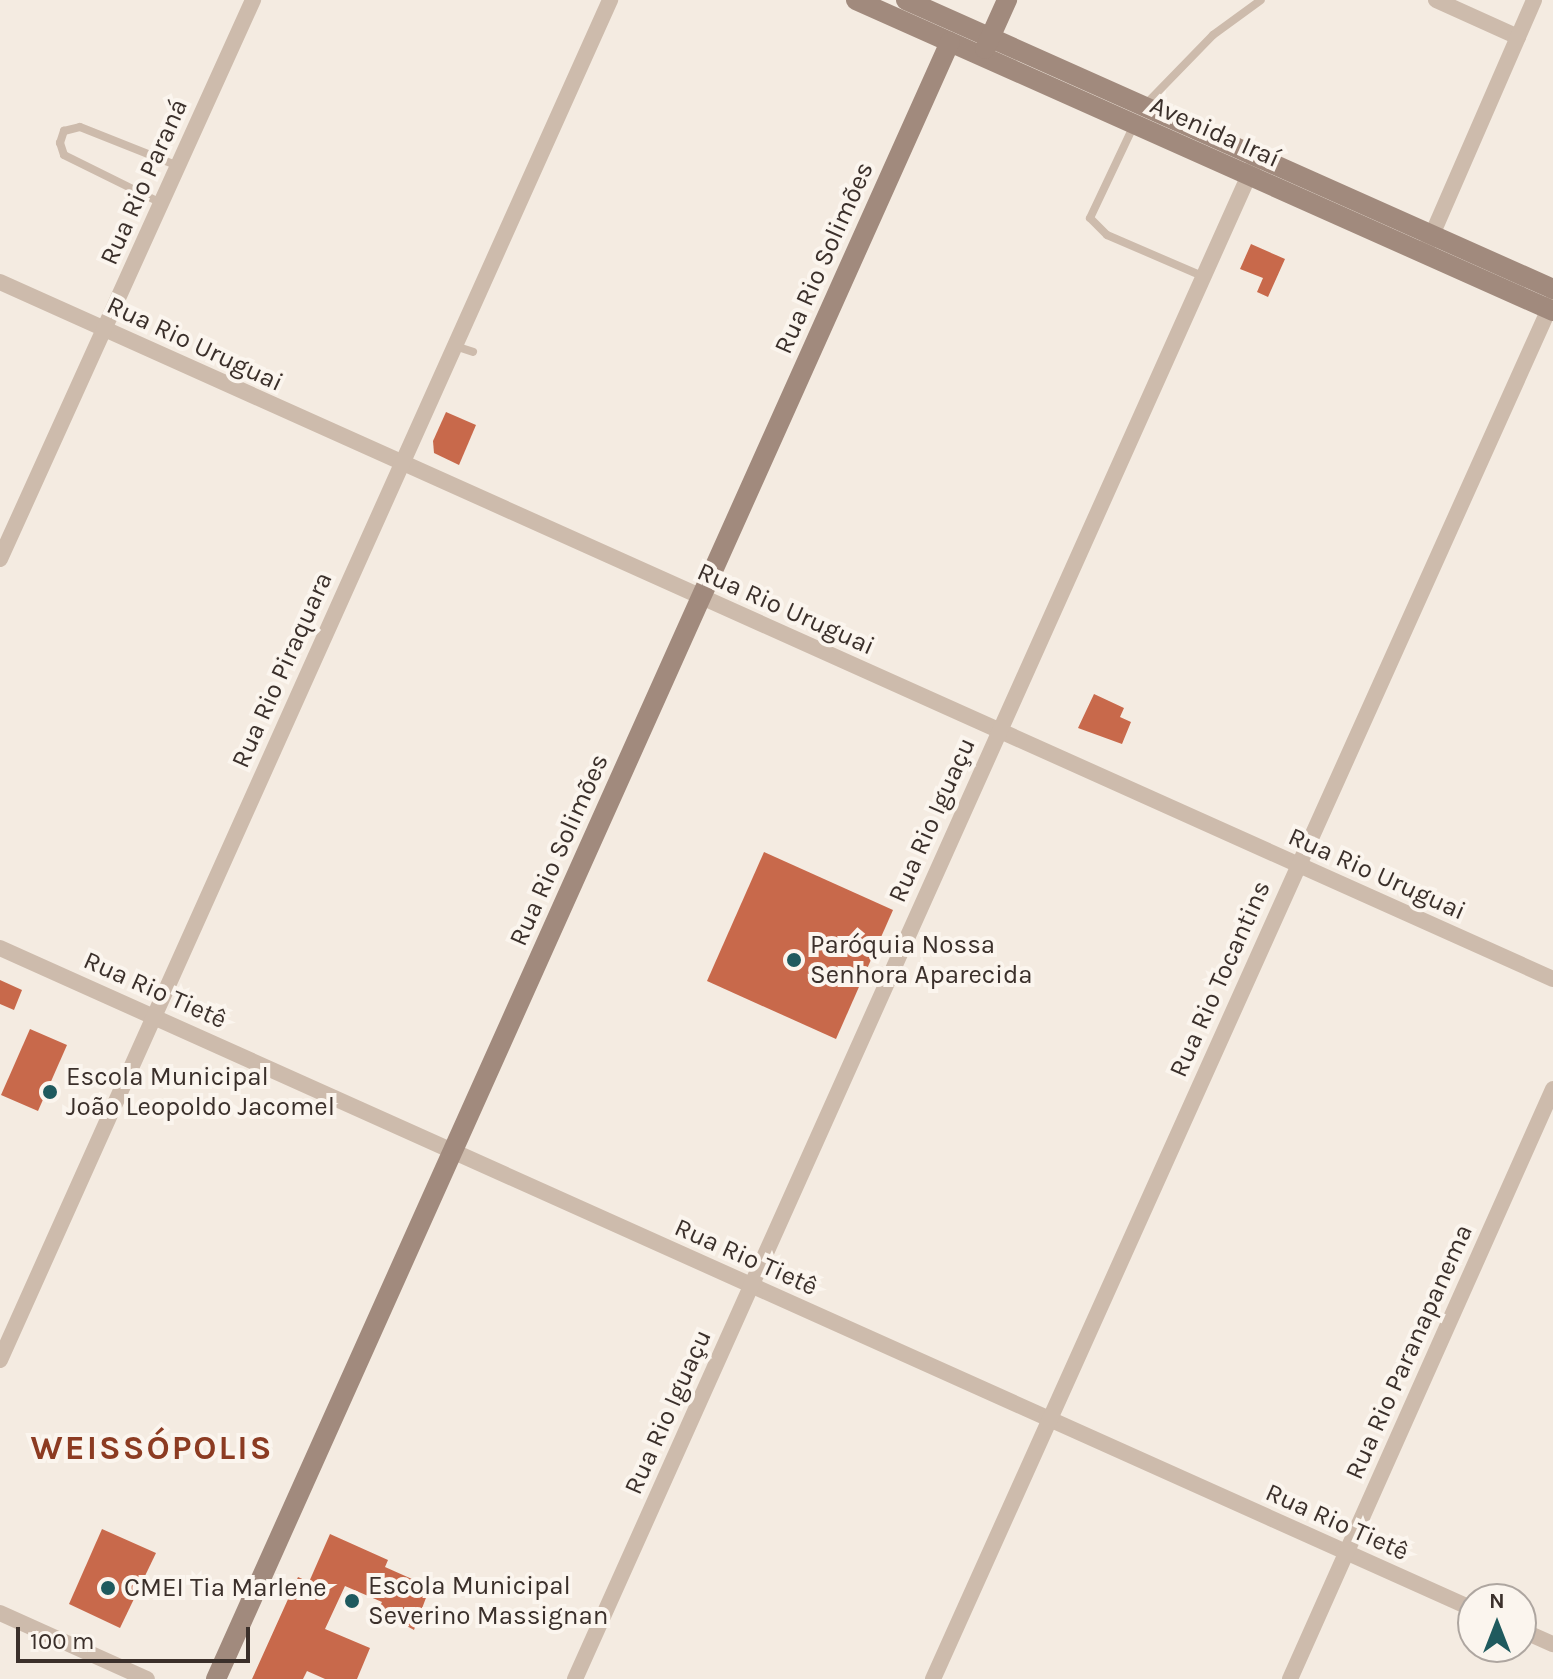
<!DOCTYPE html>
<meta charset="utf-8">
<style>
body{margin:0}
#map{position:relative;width:1553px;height:1679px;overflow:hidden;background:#f4ebe1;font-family:Karla,sans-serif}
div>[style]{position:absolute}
.building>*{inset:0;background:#c8694b}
.lane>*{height:8px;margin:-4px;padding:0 4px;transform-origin:4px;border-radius:4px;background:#cdbbac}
.street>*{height:16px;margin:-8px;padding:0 8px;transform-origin:8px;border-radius:8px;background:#cdbbac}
.secondary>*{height:20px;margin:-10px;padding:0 10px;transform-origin:10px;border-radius:10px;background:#a18a7d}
.dots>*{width:22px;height:22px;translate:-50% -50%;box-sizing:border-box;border:4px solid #fbf5ee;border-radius:50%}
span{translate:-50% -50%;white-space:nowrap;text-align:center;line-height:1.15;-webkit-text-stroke:8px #fbf5ee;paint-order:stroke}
.street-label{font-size:26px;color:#3b302b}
.poi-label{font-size:26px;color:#3b302b}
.left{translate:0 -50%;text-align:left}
.district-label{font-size:34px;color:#8c3b22;font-weight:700;letter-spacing:2px}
.north{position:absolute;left:1457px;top:1583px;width:80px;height:80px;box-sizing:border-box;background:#fbf5ee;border:2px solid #aea6a0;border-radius:50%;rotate:0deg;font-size:22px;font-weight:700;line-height:32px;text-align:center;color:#3b302b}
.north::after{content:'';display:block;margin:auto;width:28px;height:36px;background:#1f5a5e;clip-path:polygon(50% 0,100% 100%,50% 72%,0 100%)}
.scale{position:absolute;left:16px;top:1627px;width:234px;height:36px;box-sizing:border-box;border:4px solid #3b302b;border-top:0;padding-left:10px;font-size:24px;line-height:28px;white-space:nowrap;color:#3b302b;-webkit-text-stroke:6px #fbf5ee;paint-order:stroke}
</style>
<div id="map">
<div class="building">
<div style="clip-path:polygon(1251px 244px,1285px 259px,1268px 297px,1257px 292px,1263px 278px,1240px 269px)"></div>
<div style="clip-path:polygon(446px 412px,476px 425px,459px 465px,434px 453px,433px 441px)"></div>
<div style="clip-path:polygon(1094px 694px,1124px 708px,1120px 717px,1131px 722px,1122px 744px,1078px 728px)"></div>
<div style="clip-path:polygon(764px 852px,893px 910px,836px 1039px,707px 981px)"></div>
<div style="clip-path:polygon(0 980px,22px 990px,14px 1010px,0 1004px)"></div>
<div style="clip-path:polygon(30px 1029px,67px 1045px,38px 1111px,1px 1095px)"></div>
<div style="clip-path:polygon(102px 1529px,156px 1553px,120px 1628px,69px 1604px)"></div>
<div style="clip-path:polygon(330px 1534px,388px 1560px,385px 1567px,430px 1587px,414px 1630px,378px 1610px,382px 1602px,345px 1586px,325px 1629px,370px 1648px,357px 1679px,325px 1679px,307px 1671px,303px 1679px,252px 1679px,298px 1577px,309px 1582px)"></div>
</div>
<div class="lane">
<div style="left:1144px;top:106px;width:99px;rotate:-45.8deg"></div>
<div style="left:1213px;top:35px;width:59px;rotate:-36.1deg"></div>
<div style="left:1134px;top:125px;width:103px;rotate:115.3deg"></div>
<div style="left:1090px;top:218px;width:24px;rotate:45deg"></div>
<div style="left:1107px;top:235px;width:103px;rotate:23.3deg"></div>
<div style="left:161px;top:203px;width:108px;rotate:-153.7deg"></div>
<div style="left:64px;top:155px;width:13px;rotate:-108deg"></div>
<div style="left:60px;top:143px;width:13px;rotate:-72deg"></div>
<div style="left:64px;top:131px;width:16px;rotate:-14deg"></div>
<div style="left:80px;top:127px;width:105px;rotate:21.7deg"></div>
<div style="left:455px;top:346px;width:19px;rotate:18deg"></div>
</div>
<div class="street">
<div style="left:1436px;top:0;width:90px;rotate:24.3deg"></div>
<div style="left:1428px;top:244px;width:266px;rotate:-66.5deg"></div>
<div style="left:0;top:282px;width:1702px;rotate:24.17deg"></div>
<div style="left:0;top:559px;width:614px;rotate:-65.65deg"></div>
<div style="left:0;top:948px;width:1615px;rotate:24.17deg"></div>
<div style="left:0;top:1360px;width:1491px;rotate:-65.84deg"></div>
<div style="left:0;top:1613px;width:161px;rotate:24.2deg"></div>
<div style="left:1521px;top:1630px;width:35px;rotate:24deg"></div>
<div style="left:575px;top:1679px;width:1658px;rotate:-65.86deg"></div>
<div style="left:933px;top:1679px;width:1512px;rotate:-65.79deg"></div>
<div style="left:1290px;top:1679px;width:646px;rotate:-65.97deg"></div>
</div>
<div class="secondary">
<div style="left:856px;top:0;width:763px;rotate:24.05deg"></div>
<div style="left:906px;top:0;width:709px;rotate:24.07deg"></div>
<div style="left:985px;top:49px;width:54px;rotate:-65.8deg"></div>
<div style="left:216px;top:1679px;width:1794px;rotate:-65.85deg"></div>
</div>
<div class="dots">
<div style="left:794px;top:960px;background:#1f5a5e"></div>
<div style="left:50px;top:1092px;background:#1f5a5e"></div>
<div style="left:108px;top:1588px;background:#1f5a5e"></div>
<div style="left:352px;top:1601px;background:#1f5a5e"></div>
</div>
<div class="street-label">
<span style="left:1215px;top:132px;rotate:24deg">Avenida Iraí</span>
<span style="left:144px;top:182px;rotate:-66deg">Rua Rio Paraná</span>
<span style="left:824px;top:258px;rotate:-66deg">Rua Rio Solimões</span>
<span style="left:195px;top:344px;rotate:25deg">Rua Rio Uruguai</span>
<span style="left:786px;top:609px;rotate:24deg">Rua Rio Uruguai</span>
<span style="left:282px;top:670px;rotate:-66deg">Rua Rio Piraquara</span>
<span style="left:932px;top:820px;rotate:-66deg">Rua Rio Iguaçu</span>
<span style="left:559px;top:850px;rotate:-66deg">Rua Rio Solimões</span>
<span style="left:1377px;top:874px;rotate:24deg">Rua Rio Uruguai</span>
<span style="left:1220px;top:979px;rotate:-66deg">Rua Rio Tocantins</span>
<span style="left:155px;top:990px;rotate:24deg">Rua Rio Tietê</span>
<span style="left:746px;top:1257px;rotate:24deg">Rua Rio Tietê</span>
<span style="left:1409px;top:1352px;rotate:-66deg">Rua Rio Paranapanema</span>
<span style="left:668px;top:1412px;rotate:-66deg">Rua Rio Iguaçu</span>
<span style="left:1337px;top:1522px;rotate:24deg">Rua Rio Tietê</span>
</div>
<div class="poi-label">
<span class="left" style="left:810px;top:960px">Paróquia Nossa<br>Senhora Aparecida</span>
<span class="left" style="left:66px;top:1092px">Escola Municipal<br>João Leopoldo Jacomel</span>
<span class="left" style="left:368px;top:1601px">Escola Municipal<br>Severino Massignan</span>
<span class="left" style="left:124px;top:1588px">CMEI Tia Marlene</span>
</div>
<div class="district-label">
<span style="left:152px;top:1449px">WEISSÓPOLIS</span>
</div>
<div class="north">N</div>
<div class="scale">100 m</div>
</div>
